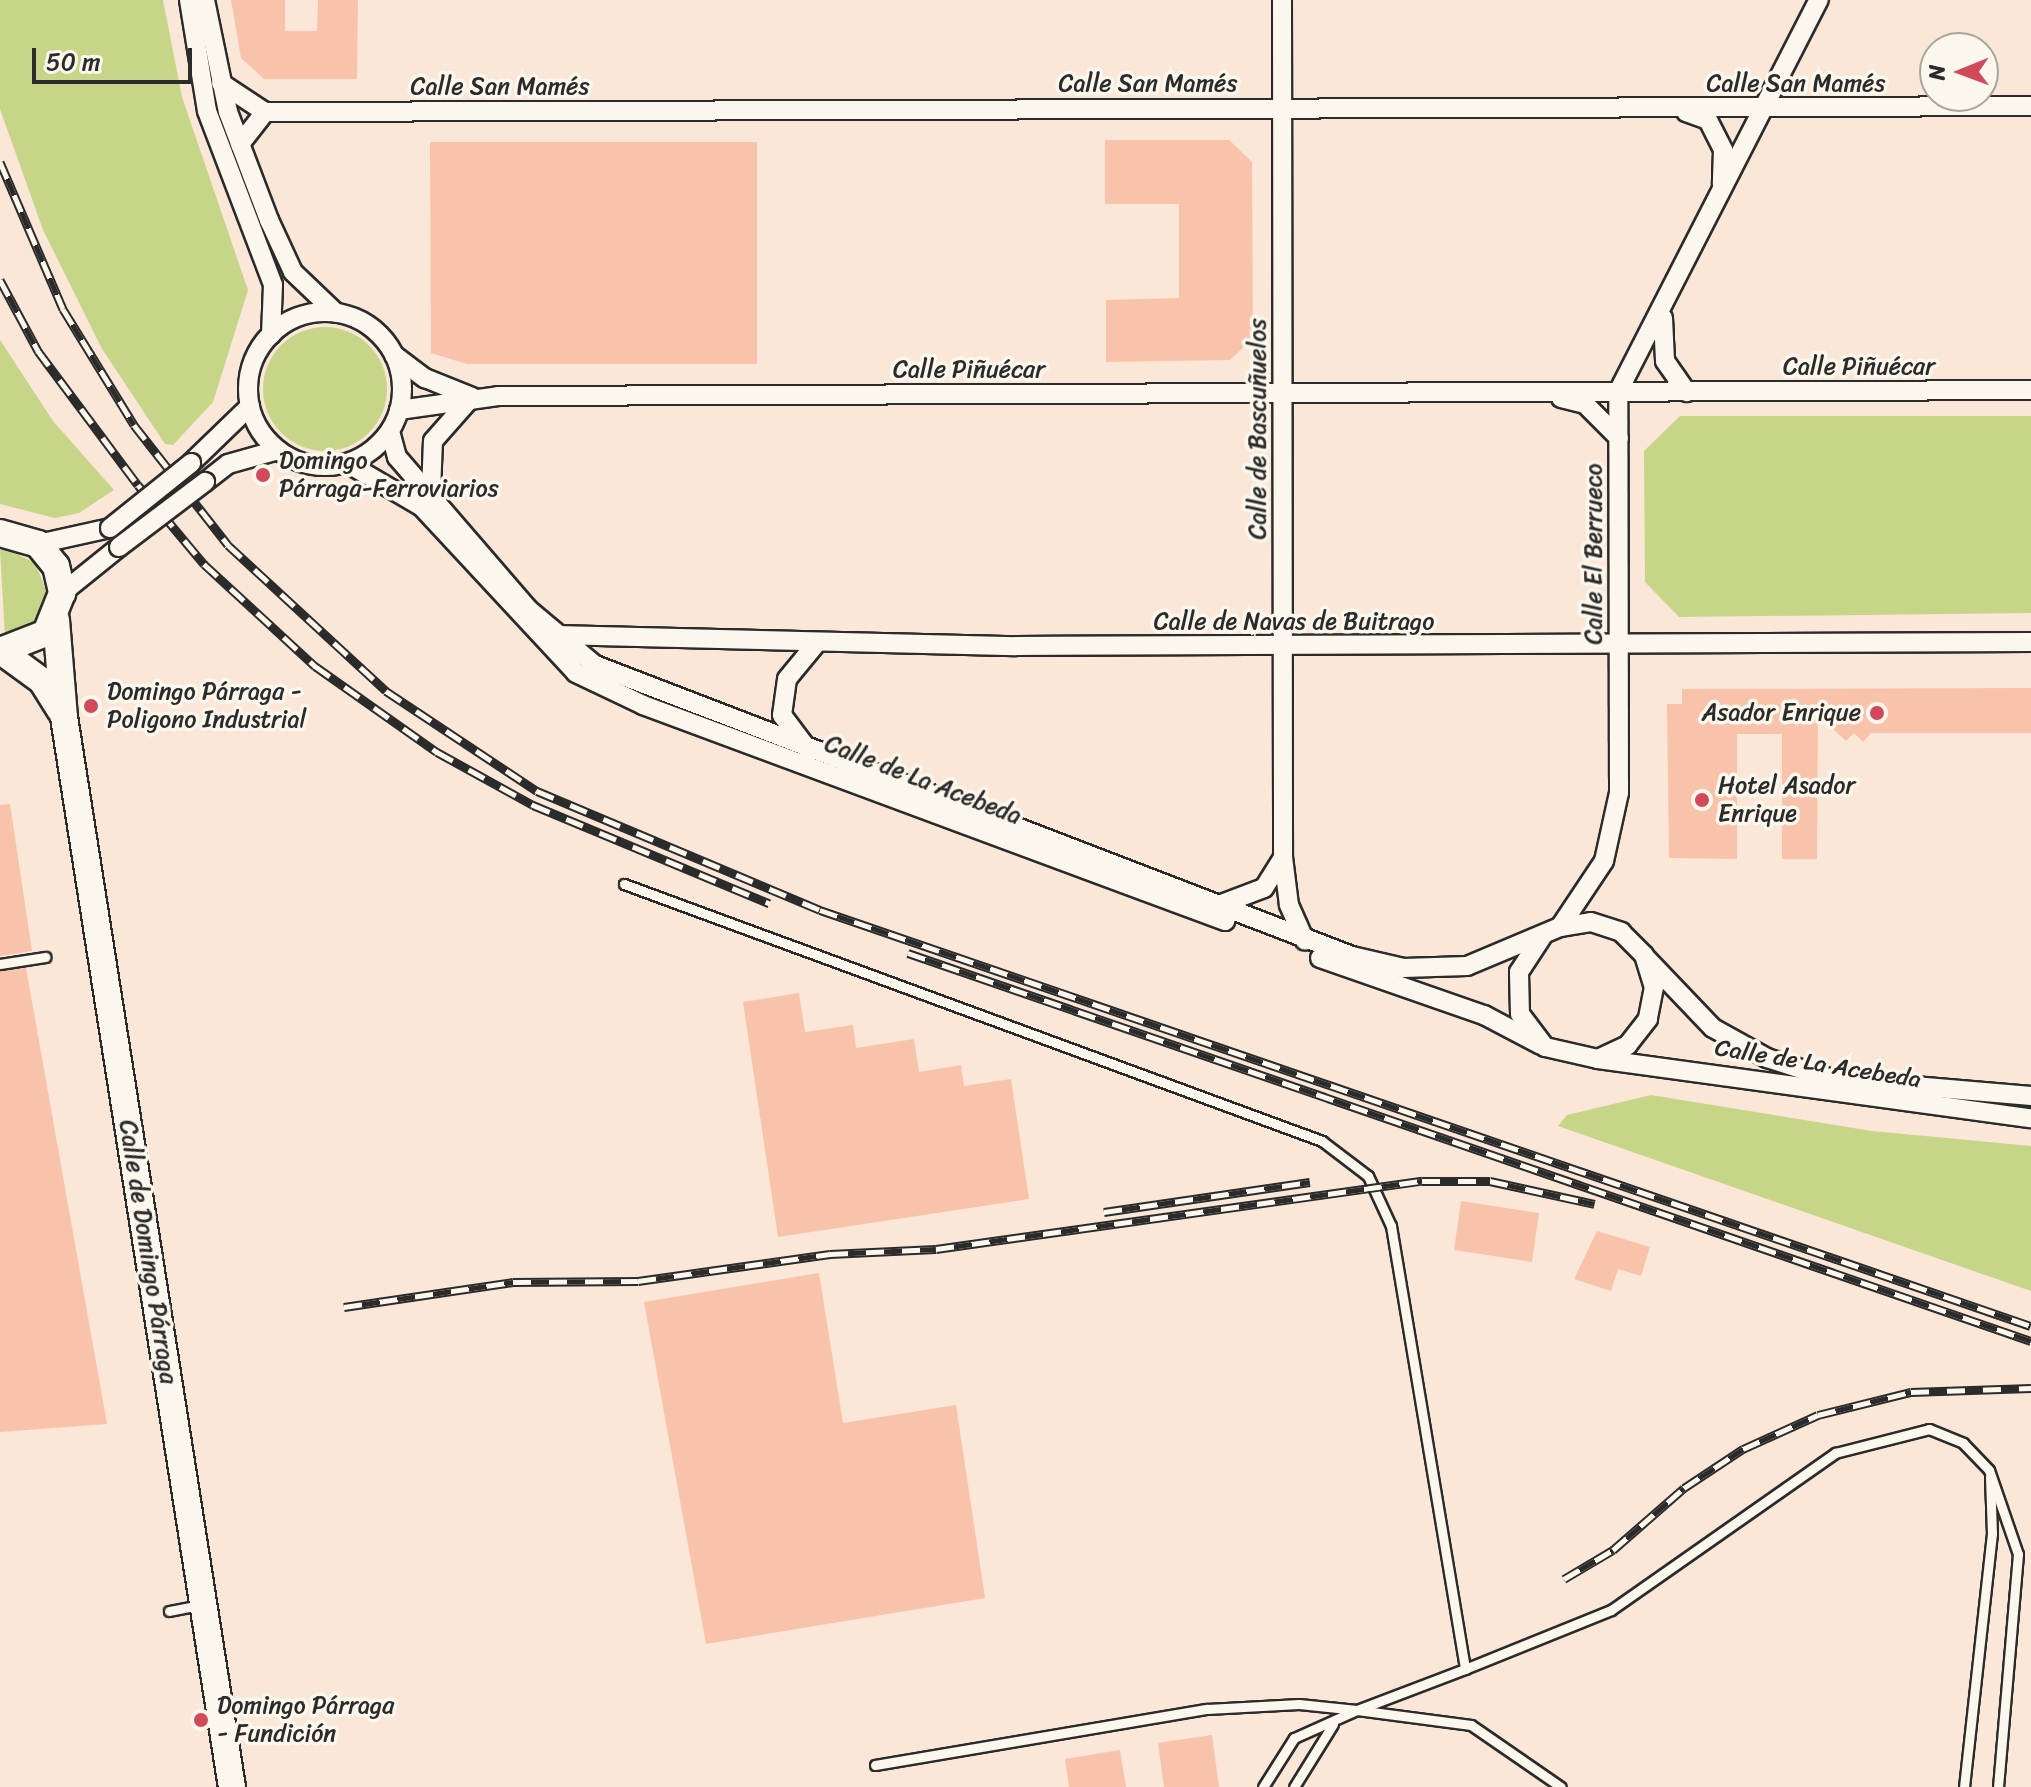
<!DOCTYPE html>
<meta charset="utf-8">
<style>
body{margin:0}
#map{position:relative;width:2031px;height:1787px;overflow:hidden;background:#fae7d8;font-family:Sriracha,sans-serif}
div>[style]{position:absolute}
.green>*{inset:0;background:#c7d589}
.round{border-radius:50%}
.building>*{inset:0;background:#f9c3ab}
.roads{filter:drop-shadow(2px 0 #2b2b2b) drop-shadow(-2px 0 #2b2b2b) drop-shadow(0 2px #2b2b2b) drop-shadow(0 -2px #2b2b2b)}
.lane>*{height:9px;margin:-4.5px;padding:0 4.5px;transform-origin:4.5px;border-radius:4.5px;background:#fbf7ec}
.street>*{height:18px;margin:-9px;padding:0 9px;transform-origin:9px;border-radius:9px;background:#fbf7ec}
.street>.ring{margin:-9px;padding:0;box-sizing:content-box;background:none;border:18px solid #fbf7ec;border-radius:50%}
.secondary>*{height:26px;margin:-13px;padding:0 13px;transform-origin:13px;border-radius:13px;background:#fbf7ec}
.rail>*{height:9px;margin-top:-4.5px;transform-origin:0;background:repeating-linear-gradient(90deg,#fbf7ec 0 18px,#2b2b2b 0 36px);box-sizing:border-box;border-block:2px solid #2b2b2b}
.bridges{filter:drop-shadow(2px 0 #2b2b2b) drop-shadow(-2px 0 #2b2b2b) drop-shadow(0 2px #2b2b2b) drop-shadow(0 -2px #2b2b2b)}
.street-bridge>*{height:18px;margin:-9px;padding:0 9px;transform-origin:9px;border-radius:9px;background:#fbf7ec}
.dots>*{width:22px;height:22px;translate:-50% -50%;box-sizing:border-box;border:4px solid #fbf7ec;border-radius:50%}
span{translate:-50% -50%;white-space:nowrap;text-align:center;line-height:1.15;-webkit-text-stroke:7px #fbf7ec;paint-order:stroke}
.street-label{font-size:24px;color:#2b2b2b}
.poi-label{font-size:24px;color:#2b2b2b}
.left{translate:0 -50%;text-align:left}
.right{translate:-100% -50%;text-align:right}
.north{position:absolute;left:1919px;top:32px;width:80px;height:80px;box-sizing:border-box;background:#fbf7ec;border:2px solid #a8a59f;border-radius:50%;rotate:269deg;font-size:22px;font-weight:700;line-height:32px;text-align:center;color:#2b2b2b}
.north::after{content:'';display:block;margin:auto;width:28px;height:36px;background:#d1495b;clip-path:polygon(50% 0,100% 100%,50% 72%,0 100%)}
.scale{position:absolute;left:32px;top:48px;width:160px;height:36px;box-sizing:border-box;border:4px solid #2b2b2b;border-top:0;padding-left:10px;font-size:24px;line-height:28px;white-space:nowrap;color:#2b2b2b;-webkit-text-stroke:6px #fbf7ec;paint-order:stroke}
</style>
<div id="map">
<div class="green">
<div style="clip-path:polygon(0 0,163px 0,182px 97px,248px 290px,213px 402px,173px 445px,165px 444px,102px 349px,43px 230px,0 109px)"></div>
<div class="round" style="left:263px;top:327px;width:124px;height:124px"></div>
<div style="clip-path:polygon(0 340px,53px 421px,114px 490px,79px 513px,55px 518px,0 504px)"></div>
<div style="clip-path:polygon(1680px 416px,2031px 416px,2031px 613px,1679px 617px,1645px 582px,1644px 451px)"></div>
<div style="clip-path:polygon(7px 549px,35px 563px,47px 592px,35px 622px,5px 636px,0 550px)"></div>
<div style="clip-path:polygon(1651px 1095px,1872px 1131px,2031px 1146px,2031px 1291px,1558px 1126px,1567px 1115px)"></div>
</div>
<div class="building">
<div style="clip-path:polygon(231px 0,285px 0,285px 31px,317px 31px,318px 0,358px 0,357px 79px,264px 79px,241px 58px)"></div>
<div style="clip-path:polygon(1105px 140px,1229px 140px,1252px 162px,1253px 338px,1230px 360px,1106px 362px,1106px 300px,1179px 298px,1179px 204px,1105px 204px)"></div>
<div style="clip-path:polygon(430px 142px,757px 142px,757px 364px,467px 364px,431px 353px)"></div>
<div style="clip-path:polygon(2031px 688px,2031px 733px,1871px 733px,1863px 742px,1854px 733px,1846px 741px,1818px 715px,1817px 859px,1782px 859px,1782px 734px,1737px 734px,1737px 859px,1669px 858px,1667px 704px,1682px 704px,1682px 689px)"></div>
<div style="clip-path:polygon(10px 804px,32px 951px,0 956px,0 805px)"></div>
<div style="clip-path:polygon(26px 968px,107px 1424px,0 1432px,0 971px)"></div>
<div style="clip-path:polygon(799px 993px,805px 1032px,853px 1025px,856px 1048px,914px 1039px,919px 1072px,961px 1065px,964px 1086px,1011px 1079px,1029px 1199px,778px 1237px,743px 1002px)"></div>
<div style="clip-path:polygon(1461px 1201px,1539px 1213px,1532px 1262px,1454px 1250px)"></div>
<div style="clip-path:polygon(1597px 1231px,1650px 1247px,1641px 1276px,1618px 1269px,1611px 1291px,1574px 1279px)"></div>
<div style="clip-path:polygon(819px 1273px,843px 1423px,956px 1405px,985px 1598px,706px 1644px,644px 1302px)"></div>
<div style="clip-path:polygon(1212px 1735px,1219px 1787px,1164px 1787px,1158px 1743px)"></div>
<div style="clip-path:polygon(1120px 1750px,1126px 1787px,1069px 1787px,1065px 1759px)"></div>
</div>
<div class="roads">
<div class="lane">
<div style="left:624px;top:884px;width:744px;rotate:20.21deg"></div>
<div style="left:1322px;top:1141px;width:58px;rotate:37.3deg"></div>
<div style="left:1368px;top:1176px;width:55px;rotate:65.3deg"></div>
<div style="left:1391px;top:1226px;width:449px;rotate:80.5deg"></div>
<div style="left:1465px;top:1669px;width:157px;rotate:-22deg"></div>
<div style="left:1611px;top:1610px;width:274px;rotate:-35deg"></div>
<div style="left:1835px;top:1453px;width:97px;rotate:-14.3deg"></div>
<div style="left:1929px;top:1429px;width:37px;rotate:22deg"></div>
<div style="left:1963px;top:1443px;width:37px;rotate:46deg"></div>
<div style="left:1989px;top:1470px;width:89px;rotate:71deg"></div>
<div style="left:2018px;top:1554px;width:234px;rotate:94.9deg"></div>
<div style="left:0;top:964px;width:46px;rotate:-8.8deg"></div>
<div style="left:169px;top:1611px;width:33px;rotate:-11deg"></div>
<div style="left:875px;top:1765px;width:337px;rotate:-9.6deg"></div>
<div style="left:1207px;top:1709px;width:92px;rotate:-3.1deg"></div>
<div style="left:1299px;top:1704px;width:58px;rotate:5.9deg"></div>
<div style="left:1357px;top:1710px;width:116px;rotate:-20.8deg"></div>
<div style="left:1263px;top:1787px;width:58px;rotate:-57.7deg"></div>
<div style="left:1294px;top:1738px;width:69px;rotate:-24deg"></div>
<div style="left:1357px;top:1710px;width:115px;rotate:7.5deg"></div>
<div style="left:1471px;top:1725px;width:109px;rotate:34.6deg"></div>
<div style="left:1294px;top:1787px;width:74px;rotate:-58.2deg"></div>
<div style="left:1964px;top:1787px;width:255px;rotate:-83.7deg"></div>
<div style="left:1992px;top:1534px;width:57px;rotate:-92deg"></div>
</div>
<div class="street">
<div style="left:189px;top:0;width:112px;rotate:80.8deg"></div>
<div style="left:207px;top:111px;width:186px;rotate:69.2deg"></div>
<div style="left:273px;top:285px;width:50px;rotate:92.3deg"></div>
<div style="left:205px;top:0;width:114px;rotate:78.4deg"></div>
<div style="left:228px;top:112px;width:116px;rotate:69.2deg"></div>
<div style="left:269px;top:220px;width:57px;rotate:65.2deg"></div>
<div style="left:293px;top:272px;width:59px;rotate:43.6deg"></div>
<div style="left:1282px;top:0;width:857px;rotate:89.93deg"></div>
<div style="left:1283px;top:857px;width:48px;rotate:82.9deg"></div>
<div style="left:1289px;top:905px;width:39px;rotate:66deg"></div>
<div style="left:221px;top:83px;width:53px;rotate:33.4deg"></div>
<div style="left:265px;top:112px;width:1766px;rotate:-0.19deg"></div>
<div style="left:1686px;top:112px;width:23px;rotate:20deg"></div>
<div style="left:1708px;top:120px;width:34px;rotate:63deg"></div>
<div style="left:1723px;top:150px;width:34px;rotate:92deg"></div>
<div style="left:240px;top:144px;width:41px;rotate:-52deg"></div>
<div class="ring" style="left:248px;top:312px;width:136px;height:136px"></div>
<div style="left:1663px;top:318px;width:43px;rotate:87.3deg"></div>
<div style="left:1665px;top:361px;width:38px;rotate:55deg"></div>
<div style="left:394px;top:355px;width:39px;rotate:37deg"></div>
<div style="left:425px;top:378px;width:51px;rotate:22deg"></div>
<div style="left:1561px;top:398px;width:25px;rotate:14deg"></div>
<div style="left:1585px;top:404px;width:48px;rotate:45deg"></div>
<div style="left:399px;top:410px;width:100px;rotate:-8deg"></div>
<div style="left:498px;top:396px;width:1533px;rotate:-0.22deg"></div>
<div style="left:390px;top:431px;width:27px;rotate:75deg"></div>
<div style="left:397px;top:457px;width:201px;rotate:49.2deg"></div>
<div style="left:528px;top:609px;width:87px;rotate:39.9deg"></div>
<div style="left:595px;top:665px;width:811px;rotate:21.03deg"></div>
<div style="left:1352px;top:956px;width:52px;rotate:13.2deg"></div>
<div style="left:1403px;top:968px;width:64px;rotate:-1.8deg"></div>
<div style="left:1467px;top:966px;width:101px;rotate:-22.8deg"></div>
<div style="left:1560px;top:927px;width:31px;rotate:-9deg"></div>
<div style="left:1591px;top:922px;width:32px;rotate:18deg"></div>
<div style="left:1621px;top:932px;width:33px;rotate:45deg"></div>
<div style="left:1644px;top:955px;width:34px;rotate:73deg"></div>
<div style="left:1654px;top:987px;width:33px;rotate:101deg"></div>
<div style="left:1648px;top:1019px;width:33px;rotate:128deg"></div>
<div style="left:1628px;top:1045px;width:33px;rotate:155deg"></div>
<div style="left:1598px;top:1059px;width:54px;rotate:-167.2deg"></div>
<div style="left:1545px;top:1047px;width:41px;rotate:-127.1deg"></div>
<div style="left:1520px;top:1014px;width:42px;rotate:-91.4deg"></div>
<div style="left:1519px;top:972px;width:42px;rotate:-56.7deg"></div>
<div style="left:191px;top:463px;width:82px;rotate:-44deg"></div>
<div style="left:347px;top:463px;width:87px;rotate:30.4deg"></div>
<div style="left:422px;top:507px;width:226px;rotate:47.1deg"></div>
<div style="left:576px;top:673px;width:74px;rotate:25.5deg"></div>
<div style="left:643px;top:705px;width:621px;rotate:20.36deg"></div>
<div style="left:205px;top:482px;width:29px;rotate:-38deg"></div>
<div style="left:228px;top:464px;width:52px;rotate:-15.6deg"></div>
<div style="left:431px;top:492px;width:51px;rotate:-87.8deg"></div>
<div style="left:433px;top:441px;width:57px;rotate:-48.5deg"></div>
<div style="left:38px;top:544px;width:74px;rotate:-12.5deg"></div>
<div style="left:62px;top:593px;width:73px;rotate:-38.9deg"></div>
<div style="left:556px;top:635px;width:460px;rotate:1.4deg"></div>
<div style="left:1016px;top:646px;width:1015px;rotate:-0.23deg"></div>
<div style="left:809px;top:751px;width:45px;rotate:-126.9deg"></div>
<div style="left:782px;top:715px;width:36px;rotate:-82deg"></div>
<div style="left:787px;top:679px;width:45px;rotate:-50.4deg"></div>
<div style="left:1219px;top:905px;width:48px;rotate:-20.7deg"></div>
<div style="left:1264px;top:888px;width:36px;rotate:-58deg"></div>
<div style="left:1560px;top:927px;width:79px;rotate:-56.3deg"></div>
<div style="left:1604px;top:861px;width:70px;rotate:-77.6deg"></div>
<div style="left:1619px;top:793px;width:401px;rotate:-90.1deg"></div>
<div style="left:1618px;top:392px;width:441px;rotate:-62.9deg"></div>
<div style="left:1320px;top:958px;width:174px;rotate:19.2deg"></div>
<div style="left:1484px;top:1015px;width:64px;rotate:27.8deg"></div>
<div style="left:1647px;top:959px;width:95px;rotate:46.3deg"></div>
<div style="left:1713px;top:1028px;width:62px;rotate:29.1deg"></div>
<div style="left:1767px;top:1058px;width:68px;rotate:17.9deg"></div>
<div style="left:1832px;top:1079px;width:200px;rotate:4.9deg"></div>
<div style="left:1598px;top:1059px;width:437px;rotate:7.8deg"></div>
</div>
<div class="secondary">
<div style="left:0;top:533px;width:40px;rotate:16deg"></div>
<div style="left:38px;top:544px;width:28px;rotate:51deg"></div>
<div style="left:56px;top:566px;width:28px;rotate:77deg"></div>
<div style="left:62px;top:593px;width:43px;rotate:111.8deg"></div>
<div style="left:46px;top:633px;width:49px;rotate:158.6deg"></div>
<div style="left:56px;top:620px;width:97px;rotate:85.3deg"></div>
<div style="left:64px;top:717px;width:1083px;rotate:81.08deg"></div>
<div style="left:1px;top:651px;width:51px;rotate:36.2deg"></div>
<div style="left:42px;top:681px;width:34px;rotate:58deg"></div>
</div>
</div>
<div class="rail">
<div style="left:0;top:162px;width:160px;rotate:66.8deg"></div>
<div style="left:63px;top:309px;width:136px;rotate:58.5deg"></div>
<div style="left:134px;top:425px;width:152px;rotate:51.9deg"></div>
<div style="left:228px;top:545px;width:215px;rotate:42.7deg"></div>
<div style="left:386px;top:691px;width:181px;rotate:33.5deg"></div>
<div style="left:537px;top:791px;width:307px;rotate:22.8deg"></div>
<div style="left:820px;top:910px;width:1280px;rotate:18.96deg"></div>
<div style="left:0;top:280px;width:81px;rotate:61.8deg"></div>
<div style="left:38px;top:351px;width:167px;rotate:53.3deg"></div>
<div style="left:138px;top:485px;width:103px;rotate:50.1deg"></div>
<div style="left:204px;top:564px;width:151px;rotate:42.6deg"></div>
<div style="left:315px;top:666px;width:149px;rotate:35.2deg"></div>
<div style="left:437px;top:752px;width:110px;rotate:28.9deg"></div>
<div style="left:533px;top:805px;width:256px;rotate:22.6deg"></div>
<div style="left:908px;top:953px;width:1188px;rotate:19.06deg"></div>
<div style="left:1104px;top:1212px;width:208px;rotate:-8.3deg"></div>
<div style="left:344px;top:1307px;width:171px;rotate:-8.4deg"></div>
<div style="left:513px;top:1282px;width:125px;rotate:-0.5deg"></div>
<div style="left:638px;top:1281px;width:194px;rotate:-8deg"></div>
<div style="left:830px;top:1254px;width:106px;rotate:-2.7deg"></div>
<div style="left:936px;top:1249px;width:491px;rotate:-8deg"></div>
<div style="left:1422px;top:1181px;width:68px"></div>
<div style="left:1490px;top:1181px;width:107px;rotate:12.4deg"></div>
<div style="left:1564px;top:1579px;width:57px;rotate:-30.6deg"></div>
<div style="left:1613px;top:1550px;width:94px;rotate:-41.1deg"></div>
<div style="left:1684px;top:1488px;width:71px;rotate:-33.5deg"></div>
<div style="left:1743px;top:1449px;width:82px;rotate:-24.4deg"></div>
<div style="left:1818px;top:1415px;width:96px;rotate:-13.9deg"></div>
<div style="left:1911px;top:1392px;width:120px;rotate:-1.9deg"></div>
</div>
<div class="bridges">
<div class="street-bridge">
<div style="left:110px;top:528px;width:104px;rotate:-38.7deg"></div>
<div style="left:119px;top:547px;width:108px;rotate:-37.1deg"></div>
</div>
</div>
<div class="dots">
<div style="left:263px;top:475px;background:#d1495b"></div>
<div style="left:91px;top:706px;background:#d1495b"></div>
<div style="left:1877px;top:713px;background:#d1495b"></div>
<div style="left:1702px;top:800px;background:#d1495b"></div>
<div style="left:201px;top:1720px;background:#d1495b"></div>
</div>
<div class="street-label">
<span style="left:1148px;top:84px">Calle San Mamés</span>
<span style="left:1796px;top:84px">Calle San Mamés</span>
<span style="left:500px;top:87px">Calle San Mamés</span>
<span style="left:1859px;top:367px">Calle Piñuécar</span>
<span style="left:969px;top:370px">Calle Piñuécar</span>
<span style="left:1258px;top:429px;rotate:-90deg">Calle de Bascuñuelos</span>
<span style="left:1594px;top:554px;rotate:-90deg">Calle El Berrueco</span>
<span style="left:1294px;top:622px">Calle de Navas de Buitrago</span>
<span style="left:923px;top:780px;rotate:21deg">Calle de La Acebeda</span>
<span style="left:1818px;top:1064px;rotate:9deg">Calle de La Acebeda</span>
<span style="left:148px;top:1252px;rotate:81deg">Calle de Domingo Párraga</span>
</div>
<div class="poi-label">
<span class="left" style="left:279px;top:475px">Domingo<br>Párraga-Ferroviarios</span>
<span class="left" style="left:107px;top:706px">Domingo Párraga -<br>Poligono Industrial</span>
<span class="right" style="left:1861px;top:713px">Asador Enrique</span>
<span class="left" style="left:1718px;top:800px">Hotel Asador<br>Enrique</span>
<span class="left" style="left:217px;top:1720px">Domingo Párraga<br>- Fundición</span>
</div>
<div class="north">N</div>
<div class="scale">50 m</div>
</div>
